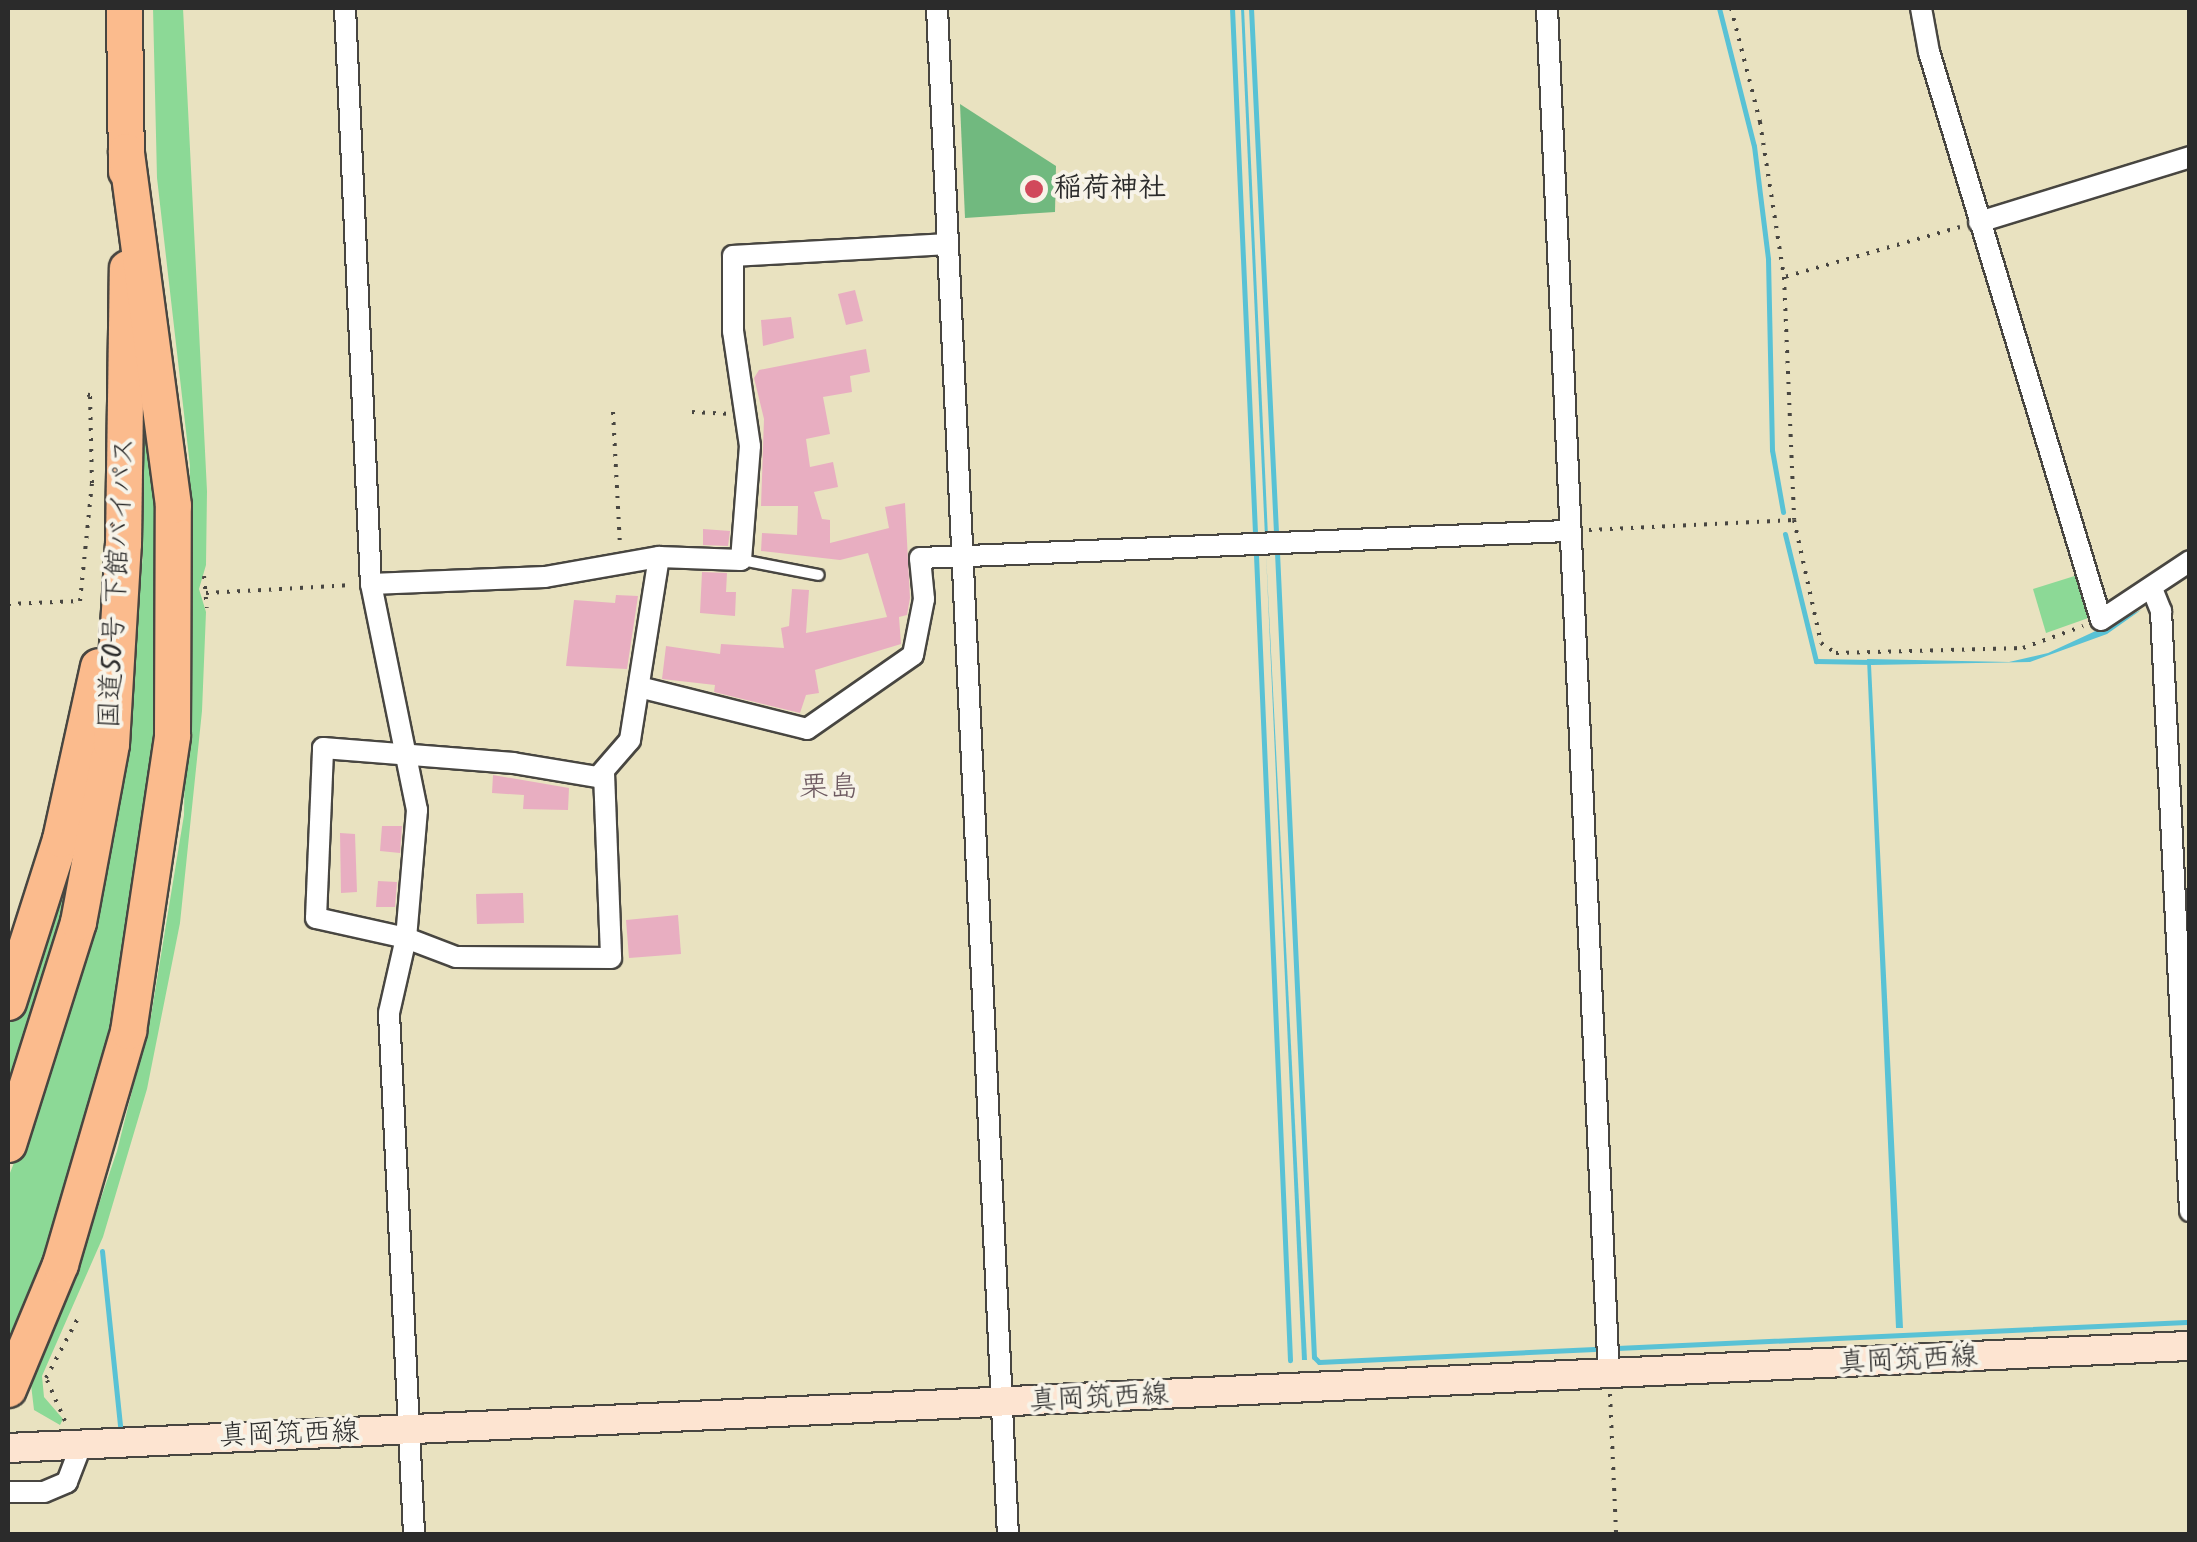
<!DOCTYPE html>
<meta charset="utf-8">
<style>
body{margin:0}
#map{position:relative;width:2197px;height:1542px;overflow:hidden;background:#e9e2c0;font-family:Kalam,"Klee One",sans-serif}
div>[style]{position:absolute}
.green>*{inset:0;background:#8cd996}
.forest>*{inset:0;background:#71b97f}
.water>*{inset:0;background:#59c2d5}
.stream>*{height:5px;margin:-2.5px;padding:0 2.5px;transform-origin:2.5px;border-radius:2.5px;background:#59c2d5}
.building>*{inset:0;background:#e8aec1}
.path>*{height:4px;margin-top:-2px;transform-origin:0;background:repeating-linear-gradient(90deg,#484641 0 2.5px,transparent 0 10.5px)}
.roads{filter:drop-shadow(2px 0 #484641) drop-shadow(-2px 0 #484641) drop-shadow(0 2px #484641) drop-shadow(0 -2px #484641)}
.lane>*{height:10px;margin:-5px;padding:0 5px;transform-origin:5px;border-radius:5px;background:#fff}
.street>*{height:20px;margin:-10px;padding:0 10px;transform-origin:10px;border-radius:10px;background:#fff}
.secondary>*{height:28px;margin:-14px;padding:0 14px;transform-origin:14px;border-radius:14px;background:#fde4d1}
.highway>*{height:35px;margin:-17.5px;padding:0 17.5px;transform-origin:17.5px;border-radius:17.5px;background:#fbbb8d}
.dots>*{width:28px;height:28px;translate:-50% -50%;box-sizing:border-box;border:5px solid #f7f3e8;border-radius:50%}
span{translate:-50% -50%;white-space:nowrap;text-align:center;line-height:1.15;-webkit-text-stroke:8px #f7f3e8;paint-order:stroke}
.poi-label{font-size:28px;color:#2b2b2b;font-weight:700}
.left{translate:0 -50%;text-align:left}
.street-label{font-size:28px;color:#2b2b2b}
.neighbourhood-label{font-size:30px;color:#6d5960}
.frame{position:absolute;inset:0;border:10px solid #2b2b2b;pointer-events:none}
</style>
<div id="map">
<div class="green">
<div style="clip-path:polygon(153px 8px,183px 8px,207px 491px,206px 565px,199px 589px,206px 612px,202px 711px,180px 923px,147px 1089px,103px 1237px,42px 1376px,44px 1397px,63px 1419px,60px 1425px,34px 1410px,30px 1376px,73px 1281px,117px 1151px,151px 1016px,184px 815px,190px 466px,157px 178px)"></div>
<div style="clip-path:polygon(144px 378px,163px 479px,160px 770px,116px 1042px,8px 1367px,8px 1178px,23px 1140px,133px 671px,143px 553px)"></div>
<div style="clip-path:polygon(2081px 574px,2094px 616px,2046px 633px,2033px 589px)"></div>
<div style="clip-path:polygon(77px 826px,87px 831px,8px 1105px,8px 1028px)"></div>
</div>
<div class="forest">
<div style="clip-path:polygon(960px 104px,1056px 166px,1055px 212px,965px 218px)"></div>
</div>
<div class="water">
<div style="clip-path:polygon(1241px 8px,1244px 8px,1268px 537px,1265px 537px)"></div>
<div style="clip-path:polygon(1266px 553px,1307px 1360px,1302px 1360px)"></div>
<div style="clip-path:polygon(2141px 610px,2107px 634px,2030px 662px,1871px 665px,1903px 1328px,1896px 1328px,1867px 659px,2009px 662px,2048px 653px)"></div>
</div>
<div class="stream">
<div style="left:1232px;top:8px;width:526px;rotate:87.49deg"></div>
<div style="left:1251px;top:8px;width:526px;rotate:87.27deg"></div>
<div style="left:1719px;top:8px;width:142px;rotate:75.8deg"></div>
<div style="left:1754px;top:146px;width:114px;rotate:82.9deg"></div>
<div style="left:1768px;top:259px;width:191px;rotate:88.8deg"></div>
<div style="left:1772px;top:450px;width:63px;rotate:79.9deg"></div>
<div style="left:1785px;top:534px;width:131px;rotate:76.3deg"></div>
<div style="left:1816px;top:661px;width:56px;rotate:1deg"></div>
<div style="left:1277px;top:552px;width:806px;rotate:87.37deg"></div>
<div style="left:1314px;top:1357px;width:7px;rotate:45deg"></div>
<div style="left:1319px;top:1362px;width:276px;rotate:-2.7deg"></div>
<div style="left:1256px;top:555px;width:806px;rotate:87.58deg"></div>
<div style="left:102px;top:1251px;width:176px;rotate:84.1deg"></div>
<div style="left:1617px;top:1348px;width:570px;rotate:-2.62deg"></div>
</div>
<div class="building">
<div style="clip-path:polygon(855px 290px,863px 321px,846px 325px,838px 294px)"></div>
<div style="clip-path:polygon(791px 317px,794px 338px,763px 346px,761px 320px)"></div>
<div style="clip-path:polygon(866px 349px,870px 372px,850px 376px,852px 392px,823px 397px,830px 434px,806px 439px,810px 467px,833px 462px,838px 487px,814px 492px,822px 519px,830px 520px,830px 543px,889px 528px,885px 507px,905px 503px,910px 598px,907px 615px,899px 617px,901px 644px,815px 670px,819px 693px,806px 695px,800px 713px,714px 692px,715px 685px,662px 679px,666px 646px,720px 654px,721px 644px,784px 648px,781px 628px,789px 626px,792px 589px,809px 590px,806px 633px,887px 617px,868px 553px,840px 560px,761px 551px,762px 533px,797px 535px,798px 506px,761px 506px,764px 419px,754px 378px,759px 370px)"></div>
<div style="clip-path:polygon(703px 529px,730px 531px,728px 546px,703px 545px)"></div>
<div style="clip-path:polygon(702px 572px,727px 573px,726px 592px,736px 592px,735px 616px,700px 613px)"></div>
<div style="clip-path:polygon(616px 595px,638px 596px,627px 669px,566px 666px,574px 600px,615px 603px)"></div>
<div style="clip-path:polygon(493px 775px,569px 788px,568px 810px,523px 809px,524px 795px,492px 793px)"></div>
<div style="clip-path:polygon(382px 826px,402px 826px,400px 853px,380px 851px)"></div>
<div style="clip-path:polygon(340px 833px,355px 834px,357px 892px,341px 893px)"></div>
<div style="clip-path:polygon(378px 881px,397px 882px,395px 907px,376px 907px)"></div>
<div style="clip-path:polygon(523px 893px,524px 923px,477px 924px,476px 894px)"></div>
<div style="clip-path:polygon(678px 915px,681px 954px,629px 958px,626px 920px)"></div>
</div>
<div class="path">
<div style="left:1731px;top:8px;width:118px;rotate:75.7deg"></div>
<div style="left:1760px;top:122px;width:157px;rotate:81.2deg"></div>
<div style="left:1960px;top:227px;width:183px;rotate:164.1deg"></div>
<div style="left:1784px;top:277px;width:243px;rotate:87.6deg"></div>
<div style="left:1794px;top:520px;width:126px;rotate:77.6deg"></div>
<div style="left:1821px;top:643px;width:18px;rotate:34deg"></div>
<div style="left:1836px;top:653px;width:187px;rotate:-1.5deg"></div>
<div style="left:2023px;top:648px;width:64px;rotate:-20.1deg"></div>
<div style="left:613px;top:412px;width:135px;rotate:87deg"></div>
<div style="left:692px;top:412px;width:35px;rotate:3deg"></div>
<div style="left:1589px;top:530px;width:205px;rotate:-2.8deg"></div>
<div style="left:204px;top:576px;width:32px;rotate:85deg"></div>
<div style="left:206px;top:593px;width:146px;rotate:-3.1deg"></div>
<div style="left:8px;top:604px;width:72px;rotate:-2.4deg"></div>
<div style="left:80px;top:601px;width:119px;rotate:-84.2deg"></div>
<div style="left:92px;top:483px;width:88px;rotate:-91.3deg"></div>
<div style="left:90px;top:395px;width:9px;rotate:-174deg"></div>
<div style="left:1610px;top:1394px;width:140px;rotate:87.5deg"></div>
<div style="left:65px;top:1421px;width:47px;rotate:-113.8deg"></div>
<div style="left:46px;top:1378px;width:68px;rotate:-61.9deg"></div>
</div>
<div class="roads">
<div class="lane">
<div style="left:742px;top:560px;width:78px;rotate:11deg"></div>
</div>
<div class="street">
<div style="left:345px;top:8px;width:577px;rotate:87.42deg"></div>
<div style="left:371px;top:584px;width:231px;rotate:78.5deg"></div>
<div style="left:417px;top:810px;width:128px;rotate:94.9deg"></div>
<div style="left:406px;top:938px;width:77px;rotate:102.8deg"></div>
<div style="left:389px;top:1013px;width:522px;rotate:87.25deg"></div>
<div style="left:937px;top:8px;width:1528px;rotate:87.34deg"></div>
<div style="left:1547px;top:8px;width:1369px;rotate:87.41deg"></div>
<div style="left:1921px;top:8px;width:45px;rotate:79.7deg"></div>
<div style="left:1929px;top:52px;width:593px;rotate:73.15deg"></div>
<div style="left:2101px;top:620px;width:107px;rotate:-33.5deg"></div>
<div style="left:1979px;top:222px;width:221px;rotate:-17.1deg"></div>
<div style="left:371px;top:584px;width:174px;rotate:-2.3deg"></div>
<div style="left:545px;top:577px;width:116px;rotate:-10deg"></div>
<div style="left:659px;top:557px;width:82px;rotate:2.1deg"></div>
<div style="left:741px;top:560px;width:114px;rotate:-85.5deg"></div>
<div style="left:750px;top:446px;width:116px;rotate:-98.4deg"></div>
<div style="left:733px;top:331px;width:75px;rotate:-90deg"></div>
<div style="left:733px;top:256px;width:215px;rotate:-3.2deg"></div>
<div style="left:2153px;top:591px;width:22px;rotate:68deg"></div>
<div style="left:2161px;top:611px;width:601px;rotate:87.23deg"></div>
<div style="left:639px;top:687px;width:173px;rotate:14deg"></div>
<div style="left:807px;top:729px;width:129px;rotate:-34.9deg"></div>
<div style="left:913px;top:655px;width:57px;rotate:-78.9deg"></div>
<div style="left:924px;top:599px;width:41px;rotate:-95.6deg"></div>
<div style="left:920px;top:558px;width:649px;rotate:-2.39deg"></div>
<div style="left:604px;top:773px;width:185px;rotate:87.8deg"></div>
<div style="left:611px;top:958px;width:155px;rotate:-179.6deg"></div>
<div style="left:456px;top:957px;width:53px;rotate:-159.2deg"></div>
<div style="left:406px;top:938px;width:92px;rotate:-167.5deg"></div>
<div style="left:316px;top:918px;width:170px;rotate:-87.6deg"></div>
<div style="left:323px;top:748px;width:191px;rotate:4.5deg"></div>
<div style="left:513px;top:763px;width:86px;rotate:9.4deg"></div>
<div style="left:598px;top:777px;width:49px;rotate:-49.1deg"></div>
<div style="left:630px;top:740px;width:185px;rotate:-81deg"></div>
<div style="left:8px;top:1492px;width:36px"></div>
<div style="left:44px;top:1492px;width:25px;rotate:-23deg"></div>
<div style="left:67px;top:1482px;width:39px;rotate:-69deg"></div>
</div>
<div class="secondary">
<div style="left:8px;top:1448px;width:2184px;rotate:-2.68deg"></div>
</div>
<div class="highway">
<div style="left:124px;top:8px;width:163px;rotate:89.3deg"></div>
<div style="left:8px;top:1002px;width:171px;rotate:-72.3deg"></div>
<div style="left:60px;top:839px;width:177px;rotate:-77.6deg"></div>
<div style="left:8px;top:1144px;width:233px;rotate:-72.5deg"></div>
<div style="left:78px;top:922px;width:181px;rotate:-79.5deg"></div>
<div style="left:111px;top:744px;width:201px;rotate:-86.6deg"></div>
<div style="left:123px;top:543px;width:275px;rotate:-89.2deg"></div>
<div style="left:8px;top:1389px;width:135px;rotate:-67.4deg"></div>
<div style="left:60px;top:1264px;width:243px;rotate:-73.7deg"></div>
<div style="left:128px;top:1031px;width:299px;rotate:-81.5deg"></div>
<div style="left:172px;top:735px;width:230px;rotate:-89.8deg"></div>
<div style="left:173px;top:505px;width:357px;rotate:-97.6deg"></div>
</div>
</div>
<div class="dots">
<div style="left:1034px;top:189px;background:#d1495b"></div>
</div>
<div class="poi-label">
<span class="left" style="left:1054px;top:189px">稲荷神社</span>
</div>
<div class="street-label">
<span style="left:118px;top:583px;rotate:-87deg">国道50号 下館バイパス</span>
<span style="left:1908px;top:1361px;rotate:-3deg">真岡筑西線</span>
<span style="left:1099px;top:1399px;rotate:-3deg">真岡筑西線</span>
<span style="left:289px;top:1435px;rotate:-2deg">真岡筑西線</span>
</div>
<div class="neighbourhood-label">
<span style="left:829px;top:788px">栗島</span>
</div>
<div class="frame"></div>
</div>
